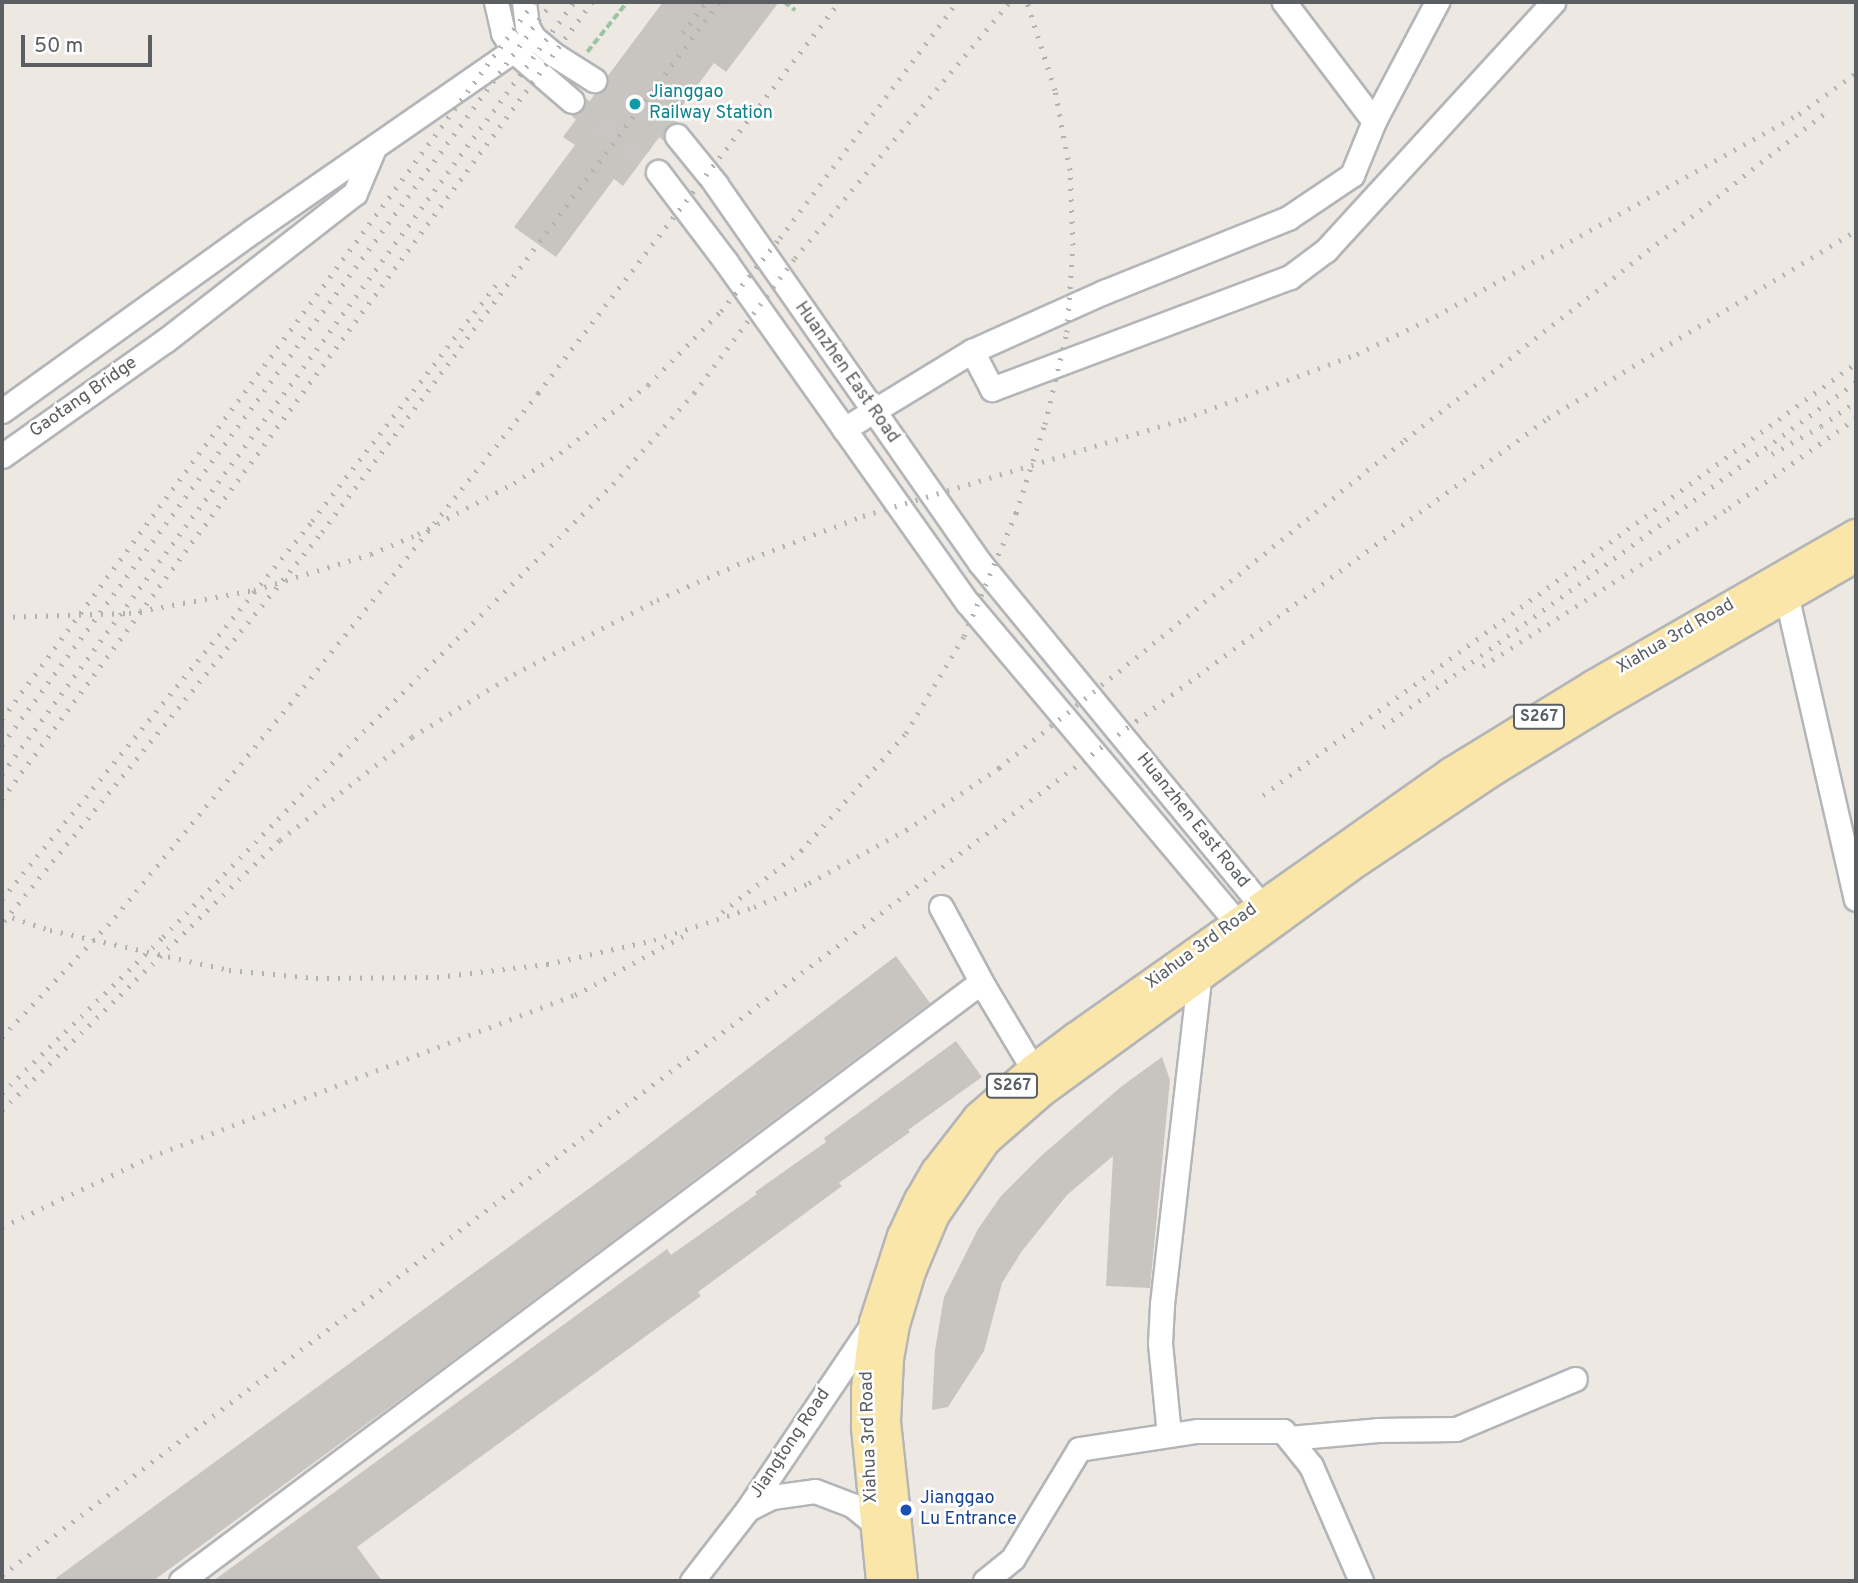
<!DOCTYPE html>
<style>
body{margin:0}
#map{position:relative;width:1858px;height:1583px;overflow:hidden;background:#ede9e2;font-family:Overpass,sans-serif}
div>[style]{position:absolute}
.building>*{inset:0;background:#c8c4bf}
.minor-tunnel>*{height:23px;margin-top:-11.5px;transform-origin:0;background:repeating-linear-gradient(90deg,#c8c6c2 0 23px,transparent 0 34px)}
.path>*{height:3.5px;margin-top:-1.75px;transform-origin:0;background:repeating-linear-gradient(90deg,#9ac4a2 0 7px,transparent 0 10.5px)}
.roads{filter:drop-shadow(2px 0 #b3b5b9) drop-shadow(-2px 0 #b3b5b9) drop-shadow(0 2px #b3b5b9) drop-shadow(0 -2px #b3b5b9)}
.minor>*{height:23px;margin:-11.5px;padding:0 11.5px;transform-origin:11.5px;border-radius:11.5px;background:#fff}
.major>*{height:28px;margin:-14px;padding:0 14px;transform-origin:14px;border-radius:14px;background:#fae6a9}
.rail>*{height:5px;margin-top:-2.5px;transform-origin:0;background:repeating-linear-gradient(90deg,#b1b2b2 0 2px,transparent 0 11px)}
.dots>*{width:19px;height:19px;translate:-50% -50%;box-sizing:border-box;border:4px solid #fff;border-radius:50%}
span{translate:-50% -50%;white-space:nowrap;text-align:center;line-height:1.15;-webkit-text-stroke:5px #fff;paint-order:stroke}
.shield-label span{padding:2px 5px;background:#fff;border:2px solid;border-radius:5px;-webkit-text-stroke-width:0}
.shield-label{font-size:16px;color:#5b5f62;font-weight:700}
.culture-label{font-size:18px;color:#0d838f}
.left{translate:0 -50%;text-align:left}
.street-label{font-size:18px;color:#5b5f62}
.transit-label{font-size:18px;color:#164399}
.frame{position:absolute;inset:0;border:4px solid #5b5f62;pointer-events:none}
.scale{position:absolute;left:21px;top:35px;width:131px;height:32px;box-sizing:border-box;border:4px solid #5b5f62;border-top:0;padding-left:9px;font-size:21px;line-height:24px;white-space:nowrap;color:#5b5f62;-webkit-text-stroke:5px #fff;paint-order:stroke}
</style>
<div id="map">
<div class="building">
<div style="clip-path:polygon(663px 2px,779px 2px,726px 72px,714px 63px,623px 186px,614px 179px,556px 257px,514px 227px,575px 145px,563px 137px,595px 94px,605px 88px,607px 77px)"></div>
<div style="clip-path:polygon(896px 956px,930px 1003px,436px 1373px,153px 1581px,52px 1581px,628px 1160px)"></div>
<div style="clip-path:polygon(956px 1041px,982px 1077px,908px 1130px,910px 1132px,839px 1183px,842px 1186px,698px 1292px,701px 1296px,357px 1547px,382px 1581px,213px 1581px,667px 1249px,671px 1255px,757px 1194px,755px 1192px,826px 1142px,824px 1138px)"></div>
<div style="clip-path:polygon(1162px 1057px,1170px 1080px,1150px 1288px,1106px 1286px,1113px 1156px,1067px 1195px,1022px 1251px,1002px 1283px,984px 1351px,948px 1407px,932px 1410px,935px 1350px,944px 1297px,978px 1229px,1001px 1196px,1041px 1156px,1122px 1086px)"></div>
</div>
<div class="minor-tunnel">
<div style="left:594px;top:80px;width:41px;rotate:29.1deg"></div>
<div style="left:630px;top:100px;width:59px;rotate:37.5deg"></div>
<div style="left:572px;top:101px;width:112px;rotate:39.5deg"></div>
</div>
<div class="path">
<div style="left:784px;top:2px;width:14px;rotate:36deg"></div>
<div style="left:587px;top:52px;width:64px;rotate:-51.3deg"></div>
</div>
<div class="roads">
<div class="minor">
<div style="left:496px;top:2px;width:32px;rotate:77deg"></div>
<div style="left:503px;top:33px;width:22px;rotate:58deg"></div>
<div style="left:515px;top:52px;width:75px;rotate:40.7deg"></div>
<div style="left:524px;top:2px;width:24px;rotate:83deg"></div>
<div style="left:527px;top:26px;width:13px;rotate:61deg"></div>
<div style="left:533px;top:37px;width:26px;rotate:40deg"></div>
<div style="left:553px;top:54px;width:49px;rotate:32.4deg"></div>
<div style="left:1284px;top:2px;width:149px;rotate:52.9deg"></div>
<div style="left:658px;top:172px;width:113px;rotate:52.9deg"></div>
<div style="left:726px;top:262px;width:417px;rotate:54.7deg"></div>
<div style="left:967px;top:602px;width:419px;rotate:49.9deg"></div>
<div style="left:1237px;top:923px;width:27px;rotate:15deg"></div>
<div style="left:1263px;top:930px;width:25px;rotate:-95deg"></div>
<div style="left:1261px;top:905px;width:443px;rotate:-129.4deg"></div>
<div style="left:980px;top:563px;width:462px;rotate:-124.9deg"></div>
<div style="left:716px;top:184px;width:62px;rotate:-129.1deg"></div>
<div style="left:972px;top:351px;width:43px;rotate:62.2deg"></div>
<div style="left:992px;top:389px;width:318px;rotate:-20.6deg"></div>
<div style="left:1290px;top:277px;width:45px;rotate:-36.9deg"></div>
<div style="left:1326px;top:250px;width:336px;rotate:-47.5deg"></div>
<div style="left:2px;top:411px;width:310px;rotate:-35.7deg"></div>
<div style="left:254px;top:230px;width:339px;rotate:-34.7deg"></div>
<div style="left:844px;top:429px;width:150px;rotate:-31.4deg"></div>
<div style="left:972px;top:351px;width:145px;rotate:-24.1deg"></div>
<div style="left:1104px;top:292px;width:198px;rotate:-21.9deg"></div>
<div style="left:1288px;top:218px;width:77px;rotate:-33.9deg"></div>
<div style="left:1352px;top:175px;width:58px;rotate:-67.8deg"></div>
<div style="left:1374px;top:121px;width:135px;rotate:-62.1deg"></div>
<div style="left:2px;top:456px;width:201px;rotate:-35.3deg"></div>
<div style="left:166px;top:340px;width:239px;rotate:-37.9deg"></div>
<div style="left:355px;top:193px;width:49px;rotate:-67.1deg"></div>
<div style="left:1783px;top:581px;width:326px;rotate:77.1deg"></div>
<div style="left:941px;top:907px;width:91px;rotate:61.7deg"></div>
<div style="left:984px;top:987px;width:96px;rotate:59.1deg"></div>
<div style="left:1169px;top:1435px;width:92px;rotate:-95.6deg"></div>
<div style="left:1160px;top:1343px;width:39px;rotate:-87deg"></div>
<div style="left:1162px;top:1304px;width:329px;rotate:-83.5deg"></div>
<div style="left:1289px;top:1438px;width:89px;rotate:-5.1deg"></div>
<div style="left:1378px;top:1430px;width:78px;rotate:-0.7deg"></div>
<div style="left:1456px;top:1429px;width:129px;rotate:-22.8deg"></div>
<div style="left:750px;top:1508px;width:25px;rotate:-27deg"></div>
<div style="left:772px;top:1497px;width:43px;rotate:-7.9deg"></div>
<div style="left:815px;top:1491px;width:40px;rotate:21deg"></div>
<div style="left:852px;top:1505px;width:27px;rotate:39deg"></div>
<div style="left:181px;top:1581px;width:999px;rotate:-36.82deg"></div>
<div style="left:692px;top:1581px;width:90px;rotate:-52.2deg"></div>
<div style="left:747px;top:1510px;width:225px;rotate:-56deg"></div>
<div style="left:985px;top:1581px;width:36px;rotate:-39deg"></div>
<div style="left:1013px;top:1558px;width:127px;rotate:-58.8deg"></div>
<div style="left:1079px;top:1449px;width:119px;rotate:-8.7deg"></div>
<div style="left:1197px;top:1431px;width:86px"></div>
<div style="left:1283px;top:1431px;width:45px;rotate:51.3deg"></div>
<div style="left:1311px;top:1466px;width:125px;rotate:66.5deg"></div>
</div>
<div class="major">
<div style="left:881px;top:1581px;width:155px;rotate:-95.6deg"></div>
<div style="left:866px;top:1427px;width:38px;rotate:-90deg"></div>
<div style="left:866px;top:1389px;width:67px;rotate:-83.2deg"></div>
<div style="left:874px;top:1322px;width:90px;rotate:-72deg"></div>
<div style="left:902px;top:1236px;width:40px;rotate:-65deg"></div>
<div style="left:919px;top:1200px;width:34px;rotate:-60deg"></div>
<div style="left:936px;top:1171px;width:68px;rotate:-52.1deg"></div>
<div style="left:978px;top:1117px;width:73px;rotate:-41.1deg"></div>
<div style="left:1033px;top:1069px;width:55px;rotate:-36.9deg"></div>
<div style="left:1077px;top:1036px;width:458px;rotate:-35.2deg"></div>
<div style="left:1451px;top:772px;width:167px;rotate:-31.5deg"></div>
<div style="left:1593px;top:685px;width:303px;rotate:-29.9deg"></div>
<div style="left:903px;top:1581px;width:161px;rotate:-96.1deg"></div>
<div style="left:886px;top:1421px;width:62px;rotate:-87.2deg"></div>
<div style="left:889px;top:1359px;width:35px;rotate:-80deg"></div>
<div style="left:895px;top:1325px;width:55px;rotate:-73.2deg"></div>
<div style="left:911px;top:1272px;width:62px;rotate:-67.2deg"></div>
<div style="left:935px;top:1215px;width:90px;rotate:-55.4deg"></div>
<div style="left:986px;top:1141px;width:74px;rotate:-41.2deg"></div>
<div style="left:1042px;top:1092px;width:392px;rotate:-36.1deg"></div>
<div style="left:1359px;top:861px;width:164px;rotate:-33.8deg"></div>
<div style="left:1495px;top:770px;width:124px;rotate:-31.5deg"></div>
<div style="left:1601px;top:705px;width:294px;rotate:-30deg"></div>
</div>
</div>
<div class="rail">
<div style="left:683px;top:33px;width:39px;rotate:-53deg"></div>
<div style="left:1772px;top:454px;width:56px;rotate:-29.7deg"></div>
<div style="left:1821px;top:426px;width:43px;rotate:-35.5deg"></div>
<div style="left:2px;top:617px;width:127px;rotate:-1.8deg"></div>
<div style="left:129px;top:613px;width:127px;rotate:-10.4deg"></div>
<div style="left:254px;top:590px;width:122px;rotate:-17.1deg"></div>
<div style="left:371px;top:554px;width:51px;rotate:-23.1deg"></div>
<div style="left:418px;top:534px;width:109px;rotate:-28deg"></div>
<div style="left:514px;top:483px;width:55px;rotate:-33.1deg"></div>
<div style="left:560px;top:453px;width:111px;rotate:-37.7deg"></div>
<div style="left:648px;top:385px;width:104px;rotate:-45.4deg"></div>
<div style="left:721px;top:311px;width:94px;rotate:-51.1deg"></div>
<div style="left:780px;top:238px;width:295px;rotate:-53.1deg"></div>
<div style="left:1483px;top:666px;width:292px;rotate:-32.7deg"></div>
<div style="left:1729px;top:508px;width:156px;rotate:-35.3deg"></div>
<div style="left:2px;top:719px;width:893px;rotate:-53.43deg"></div>
<div style="left:1383px;top:727px;width:585px;rotate:-36.11deg"></div>
<div style="left:2px;top:745px;width:924px;rotate:-53.49deg"></div>
<div style="left:2px;top:774px;width:961px;rotate:-53.46deg"></div>
<div style="left:1263px;top:795px;width:734px;rotate:-36.07deg"></div>
<div style="left:2px;top:799px;width:992px;rotate:-53.49deg"></div>
<div style="left:2px;top:899px;width:489px;rotate:-50.6deg"></div>
<div style="left:312px;top:521px;width:301px;rotate:-52.1deg"></div>
<div style="left:722px;top:912px;width:100px;rotate:-37.7deg"></div>
<div style="left:801px;top:851px;width:158px;rotate:-48.3deg"></div>
<div style="left:906px;top:733px;width:113px;rotate:-59.1deg"></div>
<div style="left:964px;top:636px;width:134px;rotate:-67.1deg"></div>
<div style="left:1016px;top:513px;width:94px;rotate:-72deg"></div>
<div style="left:1045px;top:424px;width:95px;rotate:-76.6deg"></div>
<div style="left:1067px;top:332px;width:87px;rotate:-86.1deg"></div>
<div style="left:1073px;top:245px;width:75px;rotate:-92.3deg"></div>
<div style="left:1070px;top:170px;width:81px;rotate:-100.6deg"></div>
<div style="left:1055px;top:90px;width:92px;rotate:-107.7deg"></div>
<div style="left:2px;top:914px;width:51px;rotate:18.4deg"></div>
<div style="left:50px;top:930px;width:183px;rotate:12.6deg"></div>
<div style="left:229px;top:970px;width:87px;rotate:5.3deg"></div>
<div style="left:316px;top:978px;width:121px;rotate:-0.5deg"></div>
<div style="left:437px;top:977px;width:111px;rotate:-6.7deg"></div>
<div style="left:547px;top:964px;width:110px;rotate:-12.6deg"></div>
<div style="left:654px;top:940px;width:105px;rotate:-18.3deg"></div>
<div style="left:754px;top:907px;width:60px;rotate:-23.6deg"></div>
<div style="left:809px;top:883px;width:111px;rotate:-28.7deg"></div>
<div style="left:906px;top:830px;width:112px;rotate:-33.7deg"></div>
<div style="left:999px;top:768px;width:522px;rotate:-38.93deg"></div>
<div style="left:1405px;top:440px;width:534px;rotate:-37.92deg"></div>
<div style="left:4px;top:921px;width:502px;rotate:-50.73deg"></div>
<div style="left:322px;top:532px;width:662px;rotate:-53.16deg"></div>
<div style="left:2px;top:1037px;width:165px;rotate:-46.7deg"></div>
<div style="left:115px;top:917px;width:276px;rotate:-50.6deg"></div>
<div style="left:290px;top:704px;width:398px;rotate:-51.4deg"></div>
<div style="left:538px;top:393px;width:493px;rotate:-52.4deg"></div>
<div style="left:2px;top:1093px;width:224px;rotate:-44.1deg"></div>
<div style="left:163px;top:937px;width:254px;rotate:-45.8deg"></div>
<div style="left:340px;top:755px;width:385px;rotate:-44.8deg"></div>
<div style="left:613px;top:484px;width:122px;rotate:-48.3deg"></div>
<div style="left:694px;top:393px;width:169px;rotate:-53.2deg"></div>
<div style="left:795px;top:258px;width:334px;rotate:-50deg"></div>
<div style="left:2px;top:1110px;width:388px;rotate:-44.2deg"></div>
<div style="left:280px;top:840px;width:167px;rotate:-38deg"></div>
<div style="left:412px;top:737px;width:120px;rotate:-31.7deg"></div>
<div style="left:514px;top:674px;width:161px;rotate:-27.4deg"></div>
<div style="left:657px;top:600px;width:104px;rotate:-23.9deg"></div>
<div style="left:752px;top:558px;width:119px;rotate:-20.7deg"></div>
<div style="left:863px;top:516px;width:335px;rotate:-16.8deg"></div>
<div style="left:1184px;top:419px;width:185px;rotate:-20.6deg"></div>
<div style="left:1357px;top:354px;width:88px;rotate:-25.7deg"></div>
<div style="left:1436px;top:316px;width:415px;rotate:-29.1deg"></div>
<div style="left:1799px;top:114px;width:70px;rotate:-35.7deg"></div>
<div style="left:2px;top:1227px;width:164px;rotate:-25.3deg"></div>
<div style="left:150px;top:1157px;width:455px;rotate:-20.9deg"></div>
<div style="left:575px;top:995px;width:123px;rotate:-28.6deg"></div>
<div style="left:2px;top:1575px;width:1420px;rotate:-36.98deg"></div>
<div style="left:1136px;top:721px;width:511px;rotate:-36.33deg"></div>
<div style="left:1548px;top:418px;width:360px;rotate:-31.3deg"></div>
</div>
<div class="dots">
<div style="left:635px;top:104px;background:#0f9aa8"></div>
<div style="left:906px;top:1510px;background:#1a4fb4"></div>
</div>
<div class="shield-label">
<span style="left:1539px;top:717px">S267</span>
<span style="left:1012px;top:1086px">S267</span>
</div>
<div class="culture-label">
<span class="left" style="left:649px;top:104px">Jianggao<br>Railway Station</span>
</div>
<div class="street-label">
<span style="left:846px;top:373px;rotate:55deg">Huanzhen East Road</span>
<span style="left:84px;top:398px;rotate:-35deg">Gaotang Bridge</span>
<span style="left:1676px;top:637px;rotate:-30deg">Xiahua 3rd Road</span>
<span style="left:1192px;top:821px;rotate:51deg">Huanzhen East Road</span>
<span style="left:1202px;top:947px;rotate:-36deg">Xiahua 3rd Road</span>
<span style="left:870px;top:1437px;rotate:-92deg">Xiahua 3rd Road</span>
<span style="left:791px;top:1444px;rotate:-56deg">Jiangtong Road</span>
</div>
<div class="transit-label">
<span class="left" style="left:920px;top:1510px">Jianggao<br>Lu Entrance</span>
</div>
<div class="frame"></div>
<div class="scale">50 m</div>
</div>
